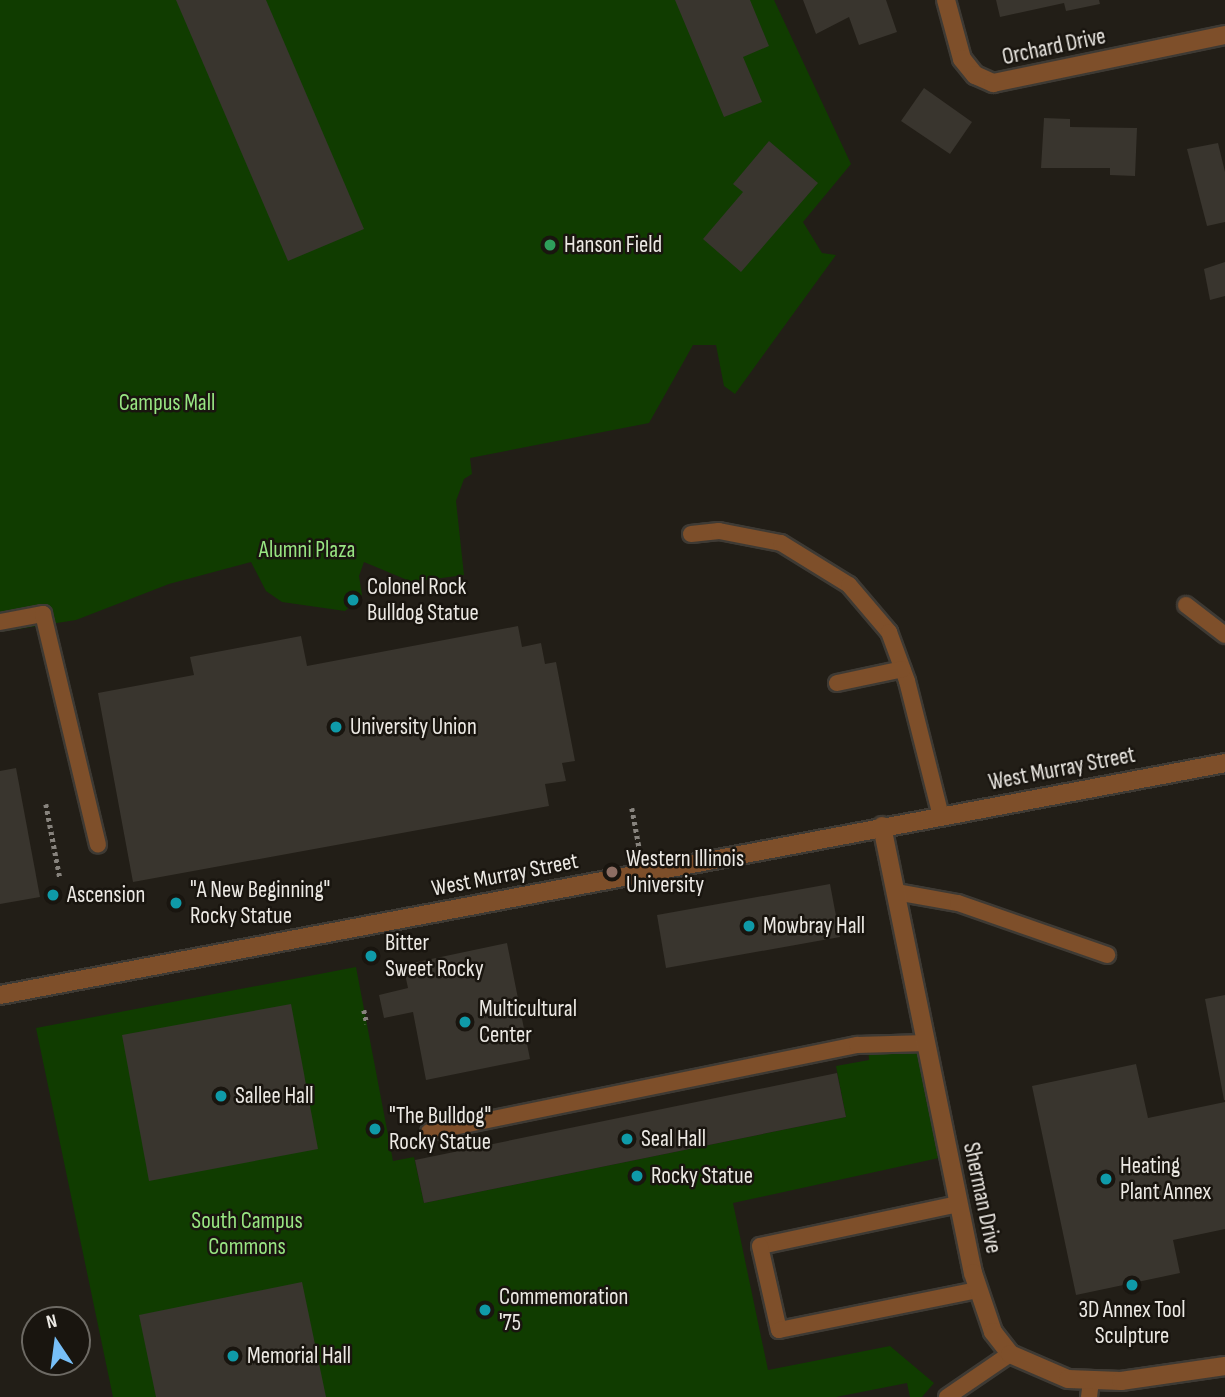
<!DOCTYPE html>
<style>
body{margin:0}
#map{position:relative;width:1225px;height:1397px;overflow:hidden;background:#221e17;font-family:"Sofia Sans Condensed",sans-serif}
div>[style]{position:absolute}
.green>*{inset:0;background:#103c00}
.building>*{inset:0;background:#39352e}
.path>*{height:4.5px;margin-top:-2.25px;transform-origin:0;background:repeating-linear-gradient(90deg,#87837d 0 3.5px,transparent 0 7px)}
.roads{filter:drop-shadow(2px 0 #3e3a34) drop-shadow(-2px 0 #3e3a34) drop-shadow(0 2px #3e3a34) drop-shadow(0 -2px #3e3a34)}
.service>*{height:16px;margin:-8px;padding:0 8px;transform-origin:8px;border-radius:8px;background:#7e4f2a}
.minor>*{height:18px;margin:-9px;padding:0 9px;transform-origin:9px;border-radius:9px;background:#7e4f2a}
.dots>*{width:19px;height:19px;translate:-50% -50%;box-sizing:border-box;border:4px solid #19150f;border-radius:50%}
span{translate:-50% -50%;white-space:nowrap;text-align:center;line-height:1.15;-webkit-text-stroke:5px #19150f;paint-order:stroke}
.street-label{font-size:23px;color:#ece9e4}
.poi-label{font-size:23px;color:#ece9e4}
.left{translate:0 -50%;text-align:left}
.park-label{font-size:23px;color:#98e582}
.north{position:absolute;left:21px;top:1306px;width:70px;height:70px;box-sizing:border-box;background:#19150f;border:2px solid #6d6a64;border-radius:50%;rotate:347deg;font-size:19px;font-weight:700;line-height:28px;text-align:center;color:#ece9e4}
.north::after{content:'';display:block;margin:auto;width:24px;height:32px;background:#77bff7;clip-path:polygon(50% 0,100% 100%,50% 72%,0 100%)}
</style>
<div id="map">
<div class="green">
<div style="clip-path:polygon(0 0,774px 0,851px 164px,803px 222px,822px 253px,836px 255px,735px 394px,724px 386px,716px 345px,693px 345px,649px 423px,470px 458px,472px 474px,464px 479px,456px 501px,464px 575px,412px 582px,364px 562px,359px 576px,362px 595px,345px 611px,282px 602px,266px 591px,251px 562px,169px 584px,76px 620px,0 632px)"></div>
<div style="clip-path:polygon(356px 967px,393px 1161px,414px 1157px,424px 1203px,846px 1117px,836px 1066px,869px 1060px,868px 1045px,926px 1043px,948px 1156px,733px 1203px,768px 1370px,890px 1346px,934px 1383px,922px 1397px,910px 1397px,907px 1383px,836px 1397px,113px 1397px,36px 1028px)"></div>
</div>
<div class="building">
<div style="clip-path:polygon(176px 0,266px 0,364px 229px,288px 261px)"></div>
<div style="clip-path:polygon(675px 0,750px 0,769px 46px,743px 57px,762px 102px,724px 117px)"></div>
<div style="clip-path:polygon(803px 0,886px 0,897px 32px,859px 45px,849px 17px,816px 34px)"></div>
<div style="clip-path:polygon(996px 0,1099px 0,1100px 4px,1066px 11px,1064px 3px,1000px 17px)"></div>
<div style="clip-path:polygon(924px 88px,972px 122px,950px 154px,901px 121px)"></div>
<div style="clip-path:polygon(1044px 118px,1070px 119px,1070px 127px,1137px 128px,1135px 176px,1110px 175px,1110px 168px,1041px 168px)"></div>
<div style="clip-path:polygon(769px 141px,818px 183px,741px 272px,703px 239px,743px 192px,733px 184px)"></div>
<div style="clip-path:polygon(1218px 143px,1225px 172px,1225px 222px,1207px 226px,1187px 149px)"></div>
<div style="clip-path:polygon(1225px 262px,1225px 296px,1210px 300px,1204px 269px)"></div>
<div style="clip-path:polygon(518px 626px,522px 647px,541px 643px,545px 664px,556px 662px,575px 761px,562px 763px,566px 781px,545px 784px,549px 806px,133px 882px,98px 693px,194px 675px,190px 657px,301px 636px,307px 666px)"></div>
<div style="clip-path:polygon(16px 768px,40px 897px,0 904px,0 771px)"></div>
<div style="clip-path:polygon(830px 884px,840px 937px,666px 968px,657px 915px)"></div>
<div style="clip-path:polygon(507px 943px,530px 1059px,426px 1080px,413px 1012px,384px 1018px,379px 995px,408px 988px,403px 965px)"></div>
<div style="clip-path:polygon(1225px 995px,1225px 1100px,1224px 1100px,1205px 999px)"></div>
<div style="clip-path:polygon(291px 1004px,318px 1149px,149px 1181px,122px 1035px)"></div>
<div style="clip-path:polygon(1136px 1064px,1148px 1118px,1225px 1102px,1225px 1229px,1173px 1240px,1180px 1273px,1076px 1295px,1032px 1086px)"></div>
<div style="clip-path:polygon(837px 1073px,846px 1117px,424px 1203px,415px 1160px)"></div>
<div style="clip-path:polygon(302px 1282px,326px 1397px,156px 1397px,139px 1315px)"></div>
</div>
<div class="path">
<div style="left:46px;top:804px;width:75px;rotate:79.3deg"></div>
<div style="left:632px;top:808px;width:45px;rotate:79.7deg"></div>
<div style="left:364px;top:1010px;width:14px;rotate:78deg"></div>
</div>
<div class="roads">
<div class="service">
<div style="left:691px;top:534px;width:28px;rotate:-6deg"></div>
<div style="left:719px;top:531px;width:63px;rotate:11deg"></div>
<div style="left:781px;top:543px;width:80px;rotate:31.7deg"></div>
<div style="left:849px;top:585px;width:62px;rotate:49.6deg"></div>
<div style="left:889px;top:632px;width:52px;rotate:69.8deg"></div>
<div style="left:907px;top:681px;width:139px;rotate:75.9deg"></div>
<div style="left:1186px;top:605px;width:49px;rotate:37.6deg"></div>
<div style="left:0;top:622px;width:44px;rotate:-10.5deg"></div>
<div style="left:43px;top:614px;width:237px;rotate:76.6deg"></div>
<div style="left:837px;top:683px;width:67px;rotate:-12deg"></div>
<div style="left:896px;top:892px;width:63px;rotate:10.1deg"></div>
<div style="left:958px;top:903px;width:158px;rotate:19.2deg"></div>
<div style="left:429px;top:1132px;width:437px;rotate:-11.5deg"></div>
<div style="left:857px;top:1045px;width:69px;rotate:-1.7deg"></div>
<div style="left:958px;top:1204px;width:202px;rotate:168deg"></div>
<div style="left:760px;top:1246px;width:86px;rotate:77.3deg"></div>
<div style="left:779px;top:1330px;width:203px;rotate:-11.4deg"></div>
<div style="left:947px;top:1397px;width:76px;rotate:-34.3deg"></div>
<div style="left:1089px;top:1397px;width:16px;rotate:-83deg"></div>
</div>
<div class="minor">
<div style="left:946px;top:0;width:61px;rotate:74.8deg"></div>
<div style="left:962px;top:59px;width:21px;rotate:51deg"></div>
<div style="left:975px;top:75px;width:20px;rotate:24deg"></div>
<div style="left:993px;top:83px;width:237px;rotate:-11.7deg"></div>
<div style="left:882px;top:826px;width:456px;rotate:78.5deg"></div>
<div style="left:973px;top:1273px;width:62px;rotate:71.3deg"></div>
<div style="left:993px;top:1332px;width:28px;rotate:52deg"></div>
<div style="left:1010px;top:1354px;width:63px;rotate:23.3deg"></div>
<div style="left:1068px;top:1379px;width:53px;rotate:2.2deg"></div>
<div style="left:1121px;top:1381px;width:105px;rotate:-8.2deg"></div>
<div style="left:0;top:995px;width:1247px;rotate:-10.72deg"></div>
</div>
</div>
<div class="dots">
<div style="left:550px;top:245px;background:#2e9e5b"></div>
<div style="left:353px;top:600px;background:#0f9aa8"></div>
<div style="left:336px;top:727px;background:#0f9aa8"></div>
<div style="left:612px;top:872px;background:#8d6e63"></div>
<div style="left:53px;top:895px;background:#0f9aa8"></div>
<div style="left:176px;top:903px;background:#0f9aa8"></div>
<div style="left:749px;top:926px;background:#0f9aa8"></div>
<div style="left:371px;top:956px;background:#0f9aa8"></div>
<div style="left:465px;top:1022px;background:#0f9aa8"></div>
<div style="left:221px;top:1096px;background:#0f9aa8"></div>
<div style="left:375px;top:1129px;background:#0f9aa8"></div>
<div style="left:627px;top:1139px;background:#0f9aa8"></div>
<div style="left:637px;top:1176px;background:#0f9aa8"></div>
<div style="left:1106px;top:1179px;background:#0f9aa8"></div>
<div style="left:1132px;top:1285px;background:#0f9aa8"></div>
<div style="left:485px;top:1310px;background:#0f9aa8"></div>
<div style="left:233px;top:1356px;background:#0f9aa8"></div>
</div>
<div class="street-label">
<span style="left:1054px;top:47px;rotate:-12deg">Orchard Drive</span>
<span style="left:1062px;top:769px;rotate:-11deg">West Murray Street</span>
<span style="left:505px;top:875px;rotate:-11deg">West Murray Street</span>
<span style="left:982px;top:1198px;rotate:78deg">Sherman Drive</span>
</div>
<div class="poi-label">
<span class="left" style="left:564px;top:245px">Hanson Field</span>
<span class="left" style="left:367px;top:600px">Colonel Rock<br>Bulldog Statue</span>
<span class="left" style="left:350px;top:727px">University Union</span>
<span class="left" style="left:626px;top:872px">Western Illinois<br>University</span>
<span class="left" style="left:190px;top:903px">"A New Beginning"<br>Rocky Statue</span>
<span class="left" style="left:67px;top:895px">Ascension</span>
<span class="left" style="left:763px;top:926px">Mowbray Hall</span>
<span class="left" style="left:385px;top:956px">Bitter<br>Sweet Rocky</span>
<span class="left" style="left:479px;top:1022px">Multicultural<br>Center</span>
<span class="left" style="left:235px;top:1096px">Sallee Hall</span>
<span class="left" style="left:389px;top:1129px">"The Bulldog"<br>Rocky Statue</span>
<span class="left" style="left:641px;top:1139px">Seal Hall</span>
<span class="left" style="left:1120px;top:1179px">Heating<br>Plant Annex</span>
<span class="left" style="left:651px;top:1176px">Rocky Statue</span>
<span class="left" style="left:499px;top:1310px">Commemoration<br>'75</span>
<span style="left:1132px;top:1323px">3D Annex Tool<br>Sculpture</span>
<span class="left" style="left:247px;top:1356px">Memorial Hall</span>
</div>
<div class="park-label">
<span style="left:167px;top:403px">Campus Mall</span>
<span style="left:307px;top:550px">Alumni Plaza</span>
<span style="left:247px;top:1234px">South Campus<br>Commons</span>
</div>
<div class="north">N</div>
</div>
